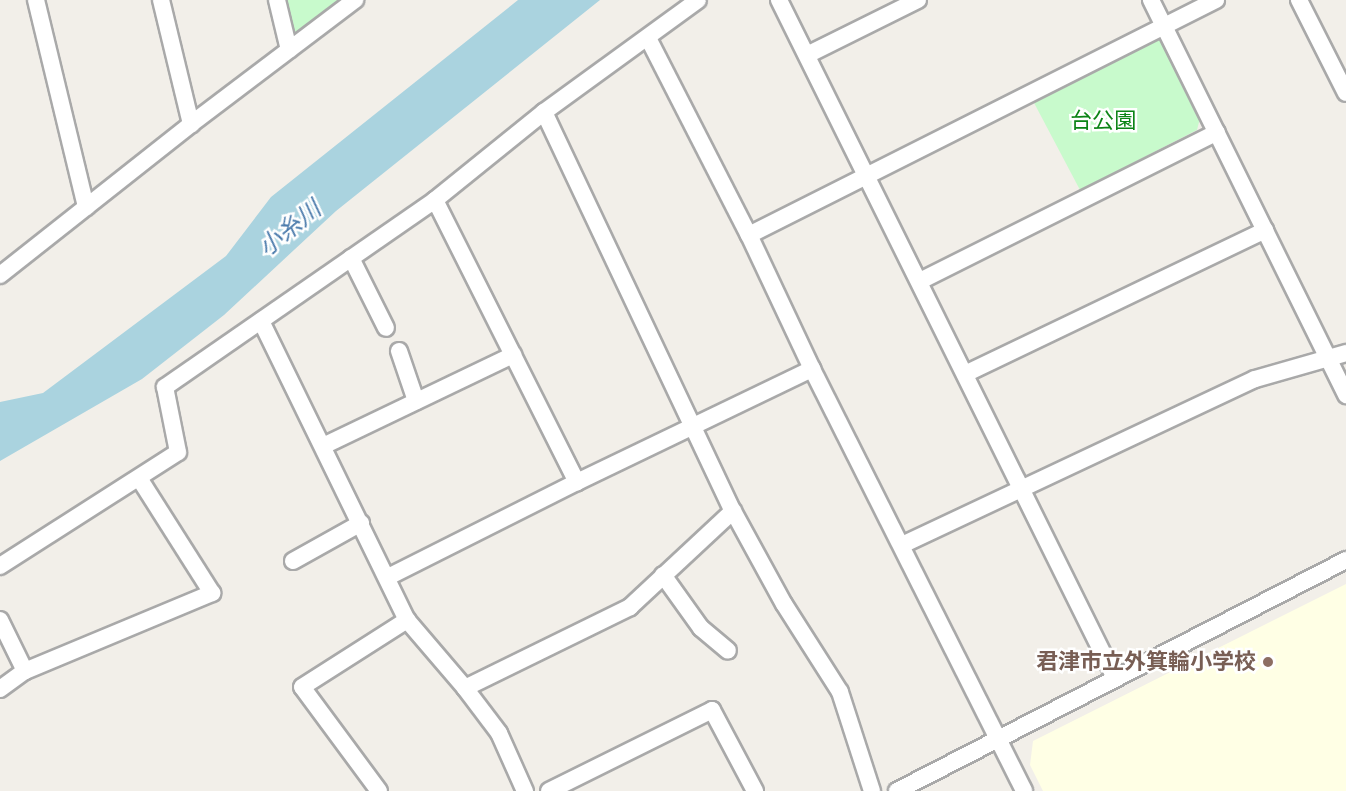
<!DOCTYPE html>
<meta charset="utf-8">
<style>
body{margin:0}
#map{position:relative;width:1346px;height:791px;overflow:hidden;background:#f2efe9;font-family:Signika,"Noto Sans JP",sans-serif}
div>[style]{position:absolute}
.education>*{inset:0;background:#ffffe5}
.park>*{inset:0;background:#c8facc}
.water>*{inset:0;background:#aad3df}
.roads{filter:drop-shadow(2px 0 #a9a9a9) drop-shadow(-2px 0 #a9a9a9) drop-shadow(0 2px #a9a9a9) drop-shadow(0 -2px #a9a9a9)}
.street>*{height:16px;margin:-8px;padding:0 8px;transform-origin:8px;border-radius:8px;background:#fff}
.dots>*{width:16px;height:16px;translate:-50% -50%;box-sizing:border-box;border:3px solid #fff;border-radius:50%}
span{translate:-50% -50%;white-space:nowrap;text-align:center;line-height:1.15;-webkit-text-stroke:5px #fff;paint-order:stroke}
.park-label{font-size:22px;color:#0c8416}
.education-label{font-size:22px;color:#785e54;font-weight:700}
.right{translate:-100% -50%;text-align:right}
.water-label{font-size:24px;color:#4a7aab;font-style:italic}
</style>
<div id="map">
<div class="education">
<div style="clip-path:polygon(1346px 584px,1346px 791px,1043px 791px,1030px 765px,1033px 741px)"></div>
</div>
<div class="park">
<div style="clip-path:polygon(284px 0,339px 0,297px 32px,290px 30px)"></div>
<div style="clip-path:polygon(1159px 37px,1200px 118px,1197px 130px,1080px 190px,1032px 99px)"></div>
</div>
<div class="water">
<div style="clip-path:polygon(518px 0,600px 0,336px 211px,224px 315px,142px 379px,0 461px,0 402px,43px 393px,226px 256px,271px 197px)"></div>
</div>
<div class="roads">
<div class="street">
<div style="left:36px;top:0;width:213px;rotate:76.4deg"></div>
<div style="left:161px;top:0;width:128px;rotate:76.4deg"></div>
<div style="left:277px;top:0;width:51px;rotate:76.5deg"></div>
<div style="left:779px;top:0;width:757px;rotate:63.64deg"></div>
<div style="left:1151px;top:0;width:441px;rotate:63.7deg"></div>
<div style="left:1299px;top:0;width:104px;rotate:63.2deg"></div>
<div style="left:648px;top:38px;width:221px;rotate:62.9deg"></div>
<div style="left:749px;top:235px;width:148px;rotate:64.8deg"></div>
<div style="left:812px;top:369px;width:472px;rotate:63.3deg"></div>
<div style="left:807px;top:55px;width:124px;rotate:-26.4deg"></div>
<div style="left:544px;top:112px;width:441px;rotate:64.7deg"></div>
<div style="left:733px;top:511px;width:106px;rotate:61.3deg"></div>
<div style="left:784px;top:604px;width:104px;rotate:57.5deg"></div>
<div style="left:840px;top:692px;width:104px;rotate:72.1deg"></div>
<div style="left:435px;top:200px;width:316px;rotate:63.3deg"></div>
<div style="left:749px;top:235px;width:523px;rotate:-26.71deg"></div>
<div style="left:351px;top:258px;width:78px;rotate:63.4deg"></div>
<div style="left:0;top:275px;width:243px;rotate:-38.3deg"></div>
<div style="left:191px;top:124px;width:206px;rotate:-37.1deg"></div>
<div style="left:920px;top:281px;width:332px;rotate:-26.6deg"></div>
<div style="left:261px;top:321px;width:333px;rotate:64deg"></div>
<div style="left:407px;top:620px;width:89px;rotate:49.5deg"></div>
<div style="left:465px;top:688px;width:56px;rotate:52.9deg"></div>
<div style="left:499px;top:733px;width:64px;rotate:65.9deg"></div>
<div style="left:399px;top:351px;width:53px;rotate:71.2deg"></div>
<div style="left:965px;top:374px;width:333px;rotate:-25.6deg"></div>
<div style="left:323px;top:446px;width:211px;rotate:-25.6deg"></div>
<div style="left:902px;top:545px;width:390px;rotate:-25.2deg"></div>
<div style="left:1255px;top:379px;width:95px;rotate:-15.9deg"></div>
<div style="left:293px;top:561px;width:78px;rotate:-29.2deg"></div>
<div style="left:0;top:566px;width:211px;rotate:-32.6deg"></div>
<div style="left:178px;top:452px;width:66px;rotate:-101.3deg"></div>
<div style="left:165px;top:387px;width:328px;rotate:-34.7deg"></div>
<div style="left:435px;top:200px;width:140px;rotate:-38.9deg"></div>
<div style="left:544px;top:112px;width:190px;rotate:-36deg"></div>
<div style="left:663px;top:575px;width:65px;rotate:54.4deg"></div>
<div style="left:701px;top:628px;width:35px;rotate:40deg"></div>
<div style="left:388px;top:577px;width:212px;rotate:-26.7deg"></div>
<div style="left:577px;top:482px;width:261px;rotate:-25.7deg"></div>
<div style="left:0;top:620px;width:57px;rotate:63.9deg"></div>
<div style="left:465px;top:688px;width:184px;rotate:-26.1deg"></div>
<div style="left:630px;top:607px;width:141px;rotate:-43deg"></div>
<div style="left:0;top:689px;width:31px;rotate:-36deg"></div>
<div style="left:25px;top:671px;width:203px;rotate:-22.6deg"></div>
<div style="left:212px;top:593px;width:136px;rotate:-122.4deg"></div>
<div style="left:379px;top:791px;width:129px;rotate:-126.5deg"></div>
<div style="left:302px;top:687px;width:125px;rotate:-32.5deg"></div>
<div style="left:549px;top:791px;width:182px;rotate:-26.4deg"></div>
<div style="left:712px;top:710px;width:92px;rotate:62deg"></div>
<div style="left:897px;top:791px;width:505px;rotate:-27.22deg"></div>
</div>
</div>
<div class="dots">
<div style="left:1268px;top:662px;background:#8d6e63"></div>
</div>
<div class="park-label">
<span style="left:1103px;top:121px">台公園</span>
</div>
<div class="education-label">
<span class="right" style="left:1256px;top:662px">君津市立外箕輪小学校</span>
</div>
<div class="water-label">
<span style="left:290px;top:229px;rotate:-39deg">小糸川</span>
</div>
</div>
